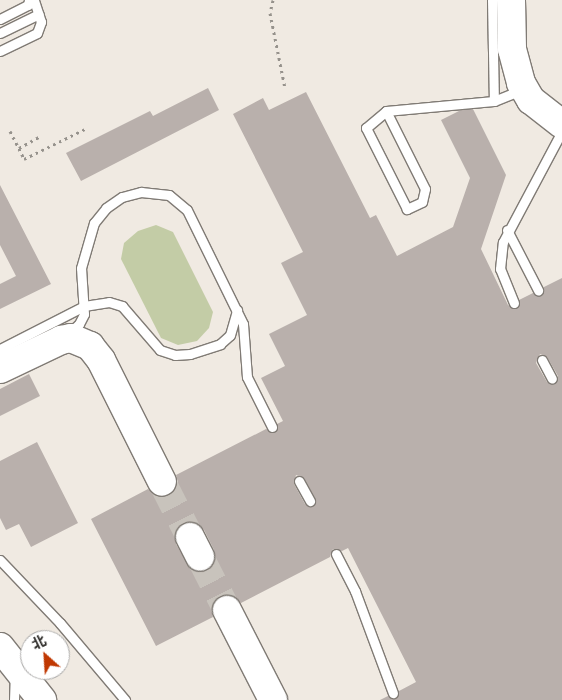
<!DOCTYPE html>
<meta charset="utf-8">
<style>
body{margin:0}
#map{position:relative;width:562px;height:700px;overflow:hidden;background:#f0eae2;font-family:"Roboto Condensed","Noto Sans SC",sans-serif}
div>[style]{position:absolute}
.green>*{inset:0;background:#c3cca6}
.building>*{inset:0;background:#b9b0ac}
.highway-tunnel>*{height:28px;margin-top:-14px;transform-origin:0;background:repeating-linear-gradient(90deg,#c8c3bc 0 28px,transparent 0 42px)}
.path>*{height:3px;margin-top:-1.5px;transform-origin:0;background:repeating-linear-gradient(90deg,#96928c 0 2.5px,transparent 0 6.5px)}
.roads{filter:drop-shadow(1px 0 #807b75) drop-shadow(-1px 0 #807b75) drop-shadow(0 1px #807b75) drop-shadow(0 -1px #807b75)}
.lane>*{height:9px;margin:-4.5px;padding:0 4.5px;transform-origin:4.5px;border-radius:4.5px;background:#fff}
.highway>*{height:28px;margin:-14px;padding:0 14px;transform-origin:14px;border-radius:14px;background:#fff}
span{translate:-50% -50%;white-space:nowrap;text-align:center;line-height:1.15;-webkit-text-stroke:4.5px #fff;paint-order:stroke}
.north{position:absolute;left:20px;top:630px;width:50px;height:50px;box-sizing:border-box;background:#fff;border:1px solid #aaa9a8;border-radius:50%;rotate:334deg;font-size:14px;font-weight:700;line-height:20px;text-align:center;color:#2a2825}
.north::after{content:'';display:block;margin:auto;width:18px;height:22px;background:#c03802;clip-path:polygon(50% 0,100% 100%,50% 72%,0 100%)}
</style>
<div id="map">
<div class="green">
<div style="clip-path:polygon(156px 225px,173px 232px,213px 312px,209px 328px,197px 341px,178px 345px,161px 338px,121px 259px,124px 243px,138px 231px)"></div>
</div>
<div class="building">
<div style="clip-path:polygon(208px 88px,219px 110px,81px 181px,66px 153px,150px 111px,153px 116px)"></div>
<div style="clip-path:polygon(evenodd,306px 92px,370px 218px,376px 215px,397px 256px,453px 227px,470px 178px,441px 120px,461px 110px,473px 109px,506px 175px,481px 249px,508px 305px,517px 309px,519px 300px,533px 293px,541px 295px,544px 287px,562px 278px,562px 700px,380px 700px,388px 696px,396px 699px,399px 691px,416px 682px,348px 548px,342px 551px,333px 549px,330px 557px,241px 603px,228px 594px,219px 596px,211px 609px,213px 617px,156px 646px,91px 519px,148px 489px,161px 498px,169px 496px,178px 483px,176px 475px,266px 429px,275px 432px,277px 424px,283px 421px,261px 378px,285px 366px,269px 334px,307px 315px,281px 263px,303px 252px,233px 114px,263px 98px,269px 110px,306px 92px,540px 354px,547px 357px,558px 376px,554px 385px,547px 382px,536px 363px,540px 354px,306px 92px,296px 475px,304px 478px,315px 498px,313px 507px,305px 504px,294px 484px,296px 475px,306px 92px,191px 522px,204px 530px,214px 550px,213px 565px,207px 571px,191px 570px,176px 544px,177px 528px,191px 522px)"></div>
<div style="clip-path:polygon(0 185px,51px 284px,0 309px,0 284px,16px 276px,0 245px)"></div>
<div style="clip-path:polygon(29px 374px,40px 396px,0 416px,0 389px)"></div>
<div style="clip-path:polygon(37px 442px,78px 523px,31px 547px,19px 524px,6px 530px,0 518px,0 461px)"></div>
</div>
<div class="highway-tunnel">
<div style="left:162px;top:482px;width:62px;rotate:63deg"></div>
<div style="left:200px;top:557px;width:59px;rotate:63deg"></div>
</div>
<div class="path">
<div style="left:273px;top:0;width:13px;rotate:103deg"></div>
<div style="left:270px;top:13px;width:76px;rotate:78.7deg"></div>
<div style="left:10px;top:131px;width:31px;rotate:63deg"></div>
<div style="left:24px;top:159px;width:68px;rotate:-26.2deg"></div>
<div style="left:19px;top:148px;width:25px;rotate:-29deg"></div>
</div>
<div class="roads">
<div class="lane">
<div style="left:492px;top:0;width:101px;rotate:88.9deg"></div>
<div style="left:0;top:19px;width:31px;rotate:-27deg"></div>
<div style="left:28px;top:5px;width:5px;rotate:-79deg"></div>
<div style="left:0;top:33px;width:43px;rotate:-26deg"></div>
<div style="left:0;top:51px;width:41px;rotate:-25.9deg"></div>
<div style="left:37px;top:33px;width:12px;rotate:-70deg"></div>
<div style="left:41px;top:22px;width:23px;rotate:-108deg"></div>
<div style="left:386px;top:111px;width:87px;rotate:63.4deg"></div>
<div style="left:425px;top:189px;width:13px;rotate:103deg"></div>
<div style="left:422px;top:202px;width:17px;rotate:155deg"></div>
<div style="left:407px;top:209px;width:91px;rotate:-116.8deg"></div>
<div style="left:366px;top:128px;width:26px;rotate:-40deg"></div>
<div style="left:386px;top:111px;width:108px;rotate:-5.3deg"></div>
<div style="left:494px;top:101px;width:18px;rotate:-22deg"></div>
<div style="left:511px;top:94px;width:11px;rotate:-49deg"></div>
<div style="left:507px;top:230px;width:68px;rotate:62.7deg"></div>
<div style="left:514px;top:303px;width:37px;rotate:-112deg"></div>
<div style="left:500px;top:269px;width:27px;rotate:-84deg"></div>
<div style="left:503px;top:242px;width:126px;rotate:-62deg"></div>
<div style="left:70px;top:332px;width:12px;rotate:-42deg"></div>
<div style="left:79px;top:324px;width:11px;rotate:-63deg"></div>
<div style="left:84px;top:314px;width:46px;rotate:-93.7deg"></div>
<div style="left:81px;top:268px;width:47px;rotate:-73.9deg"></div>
<div style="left:94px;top:223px;width:19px;rotate:-51deg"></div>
<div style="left:106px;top:208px;width:19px;rotate:-35deg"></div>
<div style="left:122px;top:197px;width:20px;rotate:-15deg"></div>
<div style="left:141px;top:192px;width:28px;rotate:6deg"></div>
<div style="left:169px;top:195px;width:23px;rotate:40deg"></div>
<div style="left:187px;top:210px;width:127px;rotate:63.8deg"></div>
<div style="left:243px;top:324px;width:53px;rotate:85.7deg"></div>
<div style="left:247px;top:377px;width:56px;rotate:63.4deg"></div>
<div style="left:0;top:349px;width:94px;rotate:-27.1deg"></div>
<div style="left:84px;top:306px;width:25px;rotate:-9deg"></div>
<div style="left:109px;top:302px;width:14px;rotate:17deg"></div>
<div style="left:122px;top:306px;width:58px;rotate:49.2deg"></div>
<div style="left:160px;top:350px;width:16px;rotate:18deg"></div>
<div style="left:175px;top:355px;width:15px;rotate:-4deg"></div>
<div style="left:190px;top:354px;width:32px;rotate:-18deg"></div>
<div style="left:220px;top:344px;width:13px;rotate:-42deg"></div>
<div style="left:230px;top:335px;width:26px;rotate:-74deg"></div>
<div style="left:542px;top:360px;width:21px;rotate:62deg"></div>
<div style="left:299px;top:481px;width:23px;rotate:61deg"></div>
<div style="left:336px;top:554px;width:42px;rotate:62.8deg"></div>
<div style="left:355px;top:591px;width:109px;rotate:69.6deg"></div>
<div style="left:0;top:560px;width:87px;rotate:46.4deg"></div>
<div style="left:60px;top:623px;width:101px;rotate:49.8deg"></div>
<div style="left:14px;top:700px;width:25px;rotate:-88deg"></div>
</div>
<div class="highway">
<div style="left:511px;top:0;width:49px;rotate:88.8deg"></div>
<div style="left:512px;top:49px;width:35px;rotate:75deg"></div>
<div style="left:521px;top:83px;width:20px;rotate:60deg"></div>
<div style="left:531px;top:100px;width:39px;rotate:38deg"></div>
<div style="left:0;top:369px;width:68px;rotate:-25.4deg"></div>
<div style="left:61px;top:340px;width:10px;rotate:-11deg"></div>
<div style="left:71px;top:338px;width:21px;rotate:23deg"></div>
<div style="left:90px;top:346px;width:18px;rotate:52deg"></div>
<div style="left:101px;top:360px;width:136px;rotate:63.4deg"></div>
<div style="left:190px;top:537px;width:22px;rotate:63deg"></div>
<div style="left:227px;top:610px;width:101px;rotate:62.9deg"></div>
<div style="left:0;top:647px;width:68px;rotate:51.6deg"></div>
</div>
</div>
<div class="north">北</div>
</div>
